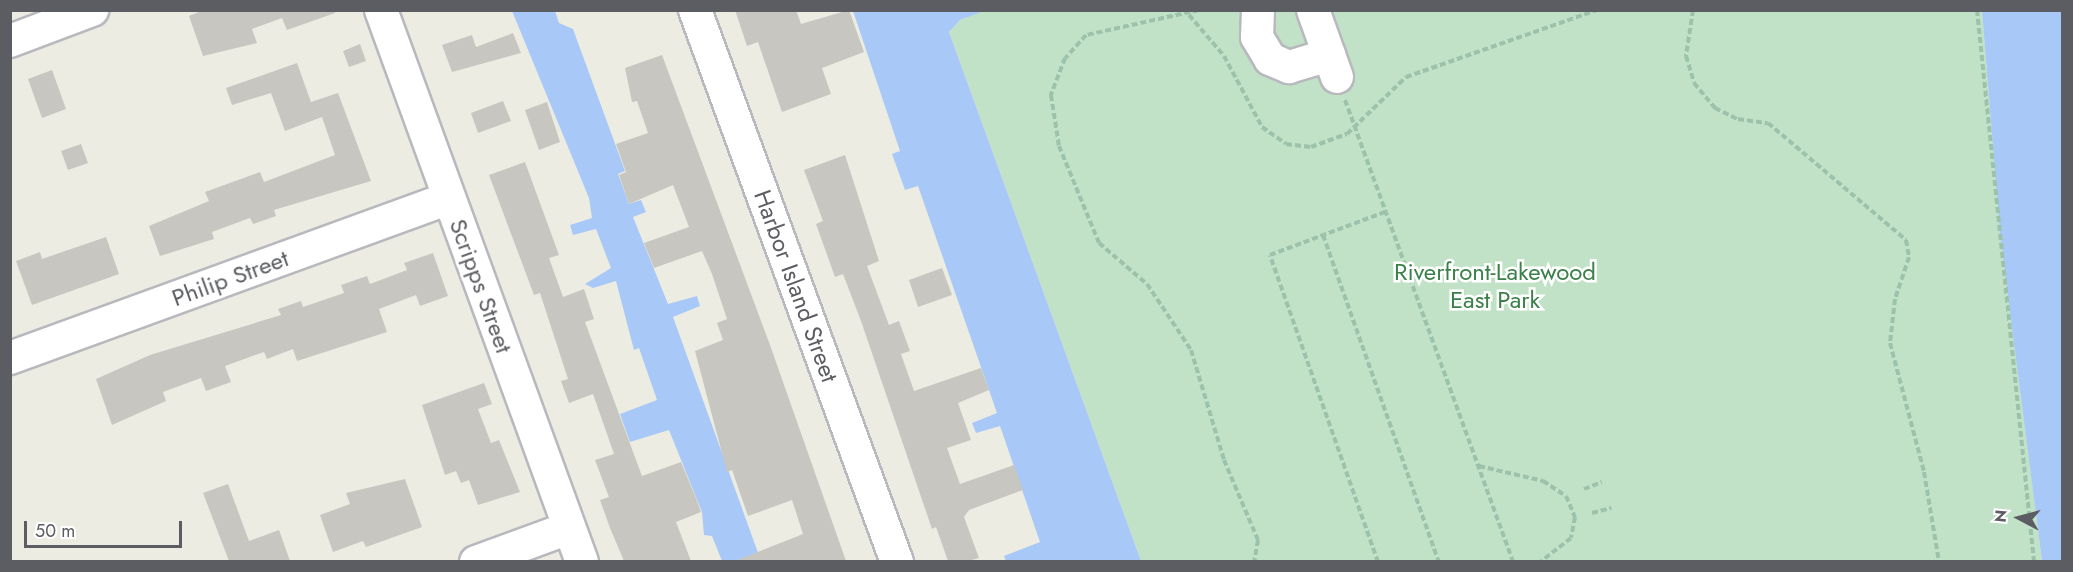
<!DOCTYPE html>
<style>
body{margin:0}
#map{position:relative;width:2073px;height:572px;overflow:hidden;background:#ecece3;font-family:Jost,sans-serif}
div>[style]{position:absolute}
.green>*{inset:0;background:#c1e2c6}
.water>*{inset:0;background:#a8c9f7}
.building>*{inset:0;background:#c8c6c0}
.path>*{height:4px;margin-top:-2px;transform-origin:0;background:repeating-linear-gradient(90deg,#9cc2ac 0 6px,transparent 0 9px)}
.roads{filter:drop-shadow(2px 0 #b8b9be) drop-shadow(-2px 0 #b8b9be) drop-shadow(0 2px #b8b9be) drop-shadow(0 -2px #b8b9be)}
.minor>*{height:32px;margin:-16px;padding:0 16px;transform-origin:16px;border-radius:16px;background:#fff}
span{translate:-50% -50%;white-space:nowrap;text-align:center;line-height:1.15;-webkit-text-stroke:5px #fff;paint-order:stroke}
.park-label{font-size:24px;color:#3c8049}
.street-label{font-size:24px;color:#5b5d62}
.frame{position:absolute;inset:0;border:12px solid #5b5d62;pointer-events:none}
.north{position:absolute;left:1989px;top:488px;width:60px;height:60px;-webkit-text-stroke:4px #fff;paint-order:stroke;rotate:276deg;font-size:16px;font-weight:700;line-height:24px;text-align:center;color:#5b5d62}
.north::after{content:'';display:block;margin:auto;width:21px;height:27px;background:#5b5d62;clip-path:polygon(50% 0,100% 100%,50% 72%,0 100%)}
.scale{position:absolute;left:24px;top:521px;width:158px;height:27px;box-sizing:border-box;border:3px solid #5b5d62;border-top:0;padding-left:8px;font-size:18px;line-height:21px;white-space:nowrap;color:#5b5d62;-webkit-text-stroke:4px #fff;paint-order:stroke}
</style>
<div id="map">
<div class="green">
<div style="clip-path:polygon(984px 10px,1982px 11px,2000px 228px,2042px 561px,1141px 561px,949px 32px,960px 20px)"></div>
</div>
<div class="water">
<div style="clip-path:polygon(512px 11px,555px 11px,559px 23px,573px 29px,625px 171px,618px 174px,629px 204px,641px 200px,646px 212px,633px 217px,668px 304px,697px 296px,700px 306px,673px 317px,761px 561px,722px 561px,712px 536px,704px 535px,702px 512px,669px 430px,630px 442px,620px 414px,657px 400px,639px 348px,634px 350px,616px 281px,593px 288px,585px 284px,611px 268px,596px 229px,573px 235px,570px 225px,592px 218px,589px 198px)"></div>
<div style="clip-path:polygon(853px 11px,984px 11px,960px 20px,949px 32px,1141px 561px,1006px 561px,1004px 556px,1040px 542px,1000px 426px,976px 433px,972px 423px,997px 413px,918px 186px,905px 190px,892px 154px,900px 151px)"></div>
<div style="clip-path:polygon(1982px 11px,2062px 11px,2062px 561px,2042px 561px,2000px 234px)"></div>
</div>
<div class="building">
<div style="clip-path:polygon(204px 10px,335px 10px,335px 13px,287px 30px,282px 18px,252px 29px,257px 43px,203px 56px,189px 16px)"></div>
<div style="clip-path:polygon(735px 10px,796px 10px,801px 24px,849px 10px,864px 52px,822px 68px,831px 94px,782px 112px,758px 42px,747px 46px)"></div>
<div style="clip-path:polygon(513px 33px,521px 53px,452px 72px,442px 45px,472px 35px,476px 47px)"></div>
<div style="clip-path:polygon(360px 44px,366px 61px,349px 67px,343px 51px)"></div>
<div style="clip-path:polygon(662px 55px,770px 345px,846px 561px,735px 561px,803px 534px,792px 500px,748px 516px,732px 470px,727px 472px,695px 351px,723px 340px,717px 323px,727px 319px,712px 274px,702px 251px,654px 268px,644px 243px,689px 227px,673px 185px,629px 204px,619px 175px,626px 172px,616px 144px,648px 133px,637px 101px,632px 102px,625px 68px)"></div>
<div style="clip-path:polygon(297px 63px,311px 102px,338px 93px,371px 181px,274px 210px,276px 216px,253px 224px,250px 218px,212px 232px,214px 239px,160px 256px,149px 226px,209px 201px,205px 192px,260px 172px,264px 182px,335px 155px,322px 117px,285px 131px,271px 93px,232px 105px,226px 88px)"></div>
<div style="clip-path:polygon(52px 70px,66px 109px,42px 118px,28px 79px)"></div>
<div style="clip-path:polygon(503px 101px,511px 121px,478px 133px,471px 113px)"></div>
<div style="clip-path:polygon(547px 102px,560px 142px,539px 150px,525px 110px)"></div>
<div style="clip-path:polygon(81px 144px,88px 163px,68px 170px,61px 151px)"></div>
<div style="clip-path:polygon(845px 155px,879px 261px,867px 266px,889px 325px,899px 321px,910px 351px,901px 354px,914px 391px,981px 368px,989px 390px,958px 403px,971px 440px,947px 448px,960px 484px,1014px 465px,1023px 490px,969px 510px,964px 517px,979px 558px,968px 561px,948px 561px,936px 527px,932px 529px,861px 321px,843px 274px,835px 277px,816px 224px,823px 221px,804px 170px)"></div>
<div style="clip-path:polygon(525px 162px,559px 255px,549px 258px,563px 297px,584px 289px,594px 319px,585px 322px,642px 476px,681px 462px,696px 498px,701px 512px,676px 522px,691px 561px,624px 561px,610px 528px,600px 500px,609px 497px,595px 460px,614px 454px,593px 394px,569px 403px,561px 381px,568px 379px,540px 293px,534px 295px,489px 175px)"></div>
<div style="clip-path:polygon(106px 237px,119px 274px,32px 305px,16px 261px,40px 252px,42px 259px)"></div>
<div style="clip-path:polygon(433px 253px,448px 296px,420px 306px,416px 295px,379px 309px,387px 332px,297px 361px,293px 349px,267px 359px,264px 352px,225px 366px,231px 382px,206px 391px,201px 378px,163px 392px,166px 401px,112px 425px,96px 379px,150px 355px,281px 315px,278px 309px,301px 301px,303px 307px,344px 293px,341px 285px,367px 276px,370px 284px,407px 270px,404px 263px)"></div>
<div style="clip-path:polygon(942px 268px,952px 295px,918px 307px,909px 280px)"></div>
<div style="clip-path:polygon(484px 383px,492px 404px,478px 409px,491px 443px,499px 440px,520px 492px,478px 505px,469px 480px,461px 483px,456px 471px,445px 475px,422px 405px)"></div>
<div style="clip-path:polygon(405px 479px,422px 527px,366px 547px,363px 541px,333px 552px,320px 515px,350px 504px,346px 493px)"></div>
<div style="clip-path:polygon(228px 484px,249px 541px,279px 530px,290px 561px,229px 561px,203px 493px)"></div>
</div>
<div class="path">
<div style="left:1199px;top:10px;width:116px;rotate:167.5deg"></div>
<div style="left:1086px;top:35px;width:31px;rotate:132deg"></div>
<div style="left:1065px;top:58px;width:40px;rotate:111deg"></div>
<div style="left:1051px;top:95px;width:52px;rotate:81.1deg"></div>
<div style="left:1059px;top:146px;width:105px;rotate:67.6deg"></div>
<div style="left:1099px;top:243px;width:63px;rotate:40.5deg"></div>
<div style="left:1147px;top:284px;width:79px;rotate:56.3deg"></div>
<div style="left:1191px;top:350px;width:115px;rotate:73.3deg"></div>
<div style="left:1224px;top:460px;width:87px;rotate:67deg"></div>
<div style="left:1258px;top:540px;width:22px;rotate:100deg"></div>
<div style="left:1693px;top:10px;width:47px;rotate:98.7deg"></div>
<div style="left:1686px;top:56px;width:28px;rotate:73deg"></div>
<div style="left:1694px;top:83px;width:33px;rotate:50deg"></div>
<div style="left:1715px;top:108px;width:25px;rotate:26deg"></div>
<div style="left:1738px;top:119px;width:30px;rotate:8deg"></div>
<div style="left:1768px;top:123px;width:181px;rotate:40.3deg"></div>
<div style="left:1906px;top:240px;width:17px;rotate:80deg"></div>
<div style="left:1909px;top:257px;width:44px;rotate:108.4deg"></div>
<div style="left:1895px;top:299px;width:44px;rotate:96.5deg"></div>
<div style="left:1890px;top:343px;width:133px;rotate:75.2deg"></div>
<div style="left:1924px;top:472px;width:91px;rotate:80.5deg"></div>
<div style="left:1977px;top:10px;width:555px;rotate:84.1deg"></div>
<div style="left:1189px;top:15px;width:54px;rotate:49.5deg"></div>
<div style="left:1224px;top:56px;width:81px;rotate:61.8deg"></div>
<div style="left:1262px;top:127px;width:29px;rotate:35deg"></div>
<div style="left:1286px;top:144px;width:25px;rotate:7deg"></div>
<div style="left:1311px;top:147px;width:38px;rotate:-20deg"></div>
<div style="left:1347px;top:134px;width:82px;rotate:-44deg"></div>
<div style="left:1406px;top:77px;width:202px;rotate:-19.3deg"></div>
<div style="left:1345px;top:100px;width:492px;rotate:70deg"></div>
<div style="left:1323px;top:235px;width:347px;rotate:70.5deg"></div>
<div style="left:1479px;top:466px;width:66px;rotate:13.2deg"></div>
<div style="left:1543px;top:481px;width:27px;rotate:33deg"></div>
<div style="left:1566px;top:496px;width:23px;rotate:67deg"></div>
<div style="left:1575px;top:517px;width:21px;rotate:101deg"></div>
<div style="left:1571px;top:538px;width:39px;rotate:142deg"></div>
<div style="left:1584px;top:489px;width:19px;rotate:-21deg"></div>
<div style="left:1592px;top:513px;width:20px;rotate:-15deg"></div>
<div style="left:1378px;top:562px;width:325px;rotate:-109.4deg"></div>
<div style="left:1270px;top:255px;width:123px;rotate:-20.5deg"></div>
</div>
<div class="roads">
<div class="minor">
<div style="left:381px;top:10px;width:587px;rotate:69.99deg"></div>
<div style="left:695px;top:10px;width:588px;rotate:69.9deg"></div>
<div style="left:1258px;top:10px;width:27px;rotate:92deg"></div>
<div style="left:1257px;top:37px;width:26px;rotate:59deg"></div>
<div style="left:1270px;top:59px;width:21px;rotate:23deg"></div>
<div style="left:1289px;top:67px;width:42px;rotate:-16.7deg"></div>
<div style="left:1313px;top:10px;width:71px;rotate:70.3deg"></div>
<div style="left:10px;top:41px;width:88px;rotate:-20.7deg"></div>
<div style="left:10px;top:358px;width:467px;rotate:-20deg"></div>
<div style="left:476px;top:562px;width:99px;rotate:-20.1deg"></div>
</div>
</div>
<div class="park-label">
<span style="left:1495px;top:286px">Riverfront-Lakewood<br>East Park</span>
</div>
<div class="street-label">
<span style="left:230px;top:278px;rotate:-20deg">Philip Street</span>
<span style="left:481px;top:286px;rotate:70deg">Scripps Street</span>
<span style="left:796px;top:286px;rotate:70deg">Harbor Island Street</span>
</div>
<div class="frame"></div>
<div class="north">N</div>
<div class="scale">50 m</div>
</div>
